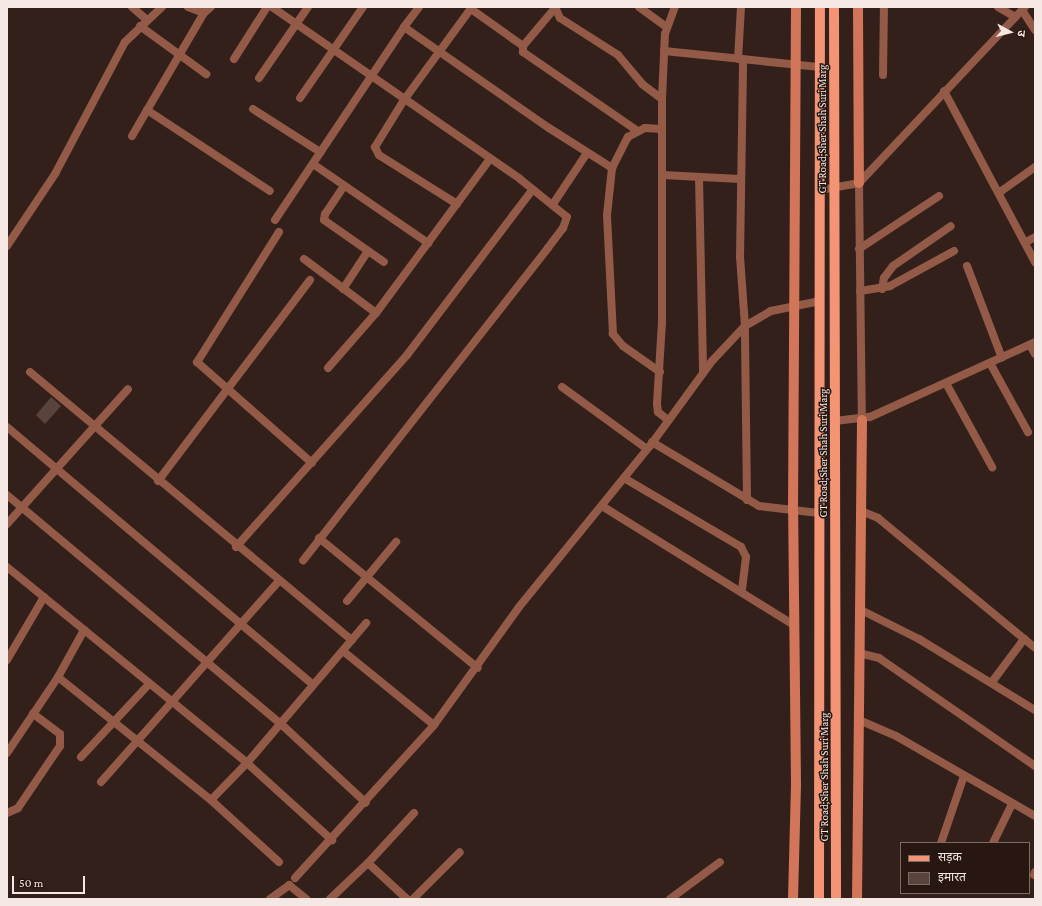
<!DOCTYPE html>
<meta charset="utf-8">
<style>
body{margin:0}
#map{position:relative;width:1042px;height:906px;overflow:hidden;background:#33201a;font-family:"Crimson Pro","Noto Sans Devanagari",serif}
div>[style]{position:absolute}
.building>*{inset:0;background:#58433d}
.minor>*{height:8px;margin:-4px;padding:0 4px;transform-origin:4px;border-radius:4px;background:#935a47}
.secondary>*{height:10px;margin:-5px;padding:0 5px;transform-origin:5px;border-radius:5px;background:#d17658}
.primary>*{height:10px;margin:-5px;padding:0 5px;transform-origin:5px;border-radius:5px;background:#f39475}
span{translate:-50% -50%;white-space:nowrap;text-align:center;line-height:1.15;-webkit-text-stroke:3px #281711;paint-order:stroke}
.street-label{font-size:11px;color:#f5e8e4}
.frame{position:absolute;inset:0;border:8px solid #f5e8e4;pointer-events:none}
.legend{position:absolute;left:900px;top:842px;width:130px;height:52px;box-sizing:border-box;background:#281711;border:1px solid #7a6b65;margin:0;padding:5px 7px;list-style:none;font-size:12px;color:#f5e8e4}
.legend li{display:flex;align-items:center;gap:8px;height:20px}
.legend b{width:20px;border:1px solid #7a6b65}
.north{position:absolute;left:990px;top:12px;width:40px;height:40px;-webkit-text-stroke:3px #281711;paint-order:stroke;rotate:97deg;font-size:11px;font-weight:700;line-height:16px;text-align:center;color:#f5e8e4}
.north::after{content:'';display:block;margin:auto;width:14px;height:18px;background:#f5e8e4;clip-path:polygon(50% 0,100% 100%,50% 72%,0 100%)}
.scale{position:absolute;left:12px;top:876px;width:73px;height:18px;box-sizing:border-box;border:2px solid #f5e8e4;border-top:0;padding-left:5px;font-size:12px;line-height:14px;white-space:nowrap;color:#f5e8e4;-webkit-text-stroke:3px #281711;paint-order:stroke}
</style>
<div id="map">
<div class="building">
<div style="clip-path:polygon(51px 397px,61px 406px,45px 424px,36px 415px)"></div>
</div>
<div class="minor">
<div style="left:132px;top:7px;width:20px;rotate:41deg"></div>
<div style="left:188px;top:7px;width:17px;rotate:21deg"></div>
<div style="left:204px;top:13px;width:9px;rotate:-41deg"></div>
<div style="left:272px;top:7px;width:302px;rotate:34.7deg"></div>
<div style="left:520px;top:179px;width:60px;rotate:39deg"></div>
<div style="left:567px;top:217px;width:12px;rotate:110deg"></div>
<div style="left:563px;top:228px;width:25px;rotate:127deg"></div>
<div style="left:548px;top:248px;width:397px;rotate:128.1deg"></div>
<div style="left:555px;top:7px;width:12px;rotate:66deg"></div>
<div style="left:560px;top:18px;width:69px;rotate:32.5deg"></div>
<div style="left:618px;top:55px;width:38px;rotate:50deg"></div>
<div style="left:642px;top:84px;width:25px;rotate:37deg"></div>
<div style="left:639px;top:7px;width:34px;rotate:36deg"></div>
<div style="left:998px;top:7px;width:20px;rotate:30deg"></div>
<div style="left:555px;top:8px;width:50px;rotate:130.1deg"></div>
<div style="left:523px;top:46px;width:6px;rotate:90deg"></div>
<div style="left:523px;top:52px;width:137px;rotate:34.6deg"></div>
<div style="left:471px;top:9px;width:64px;rotate:35.4deg"></div>
<div style="left:1022px;top:10px;width:24px;rotate:57deg"></div>
<div style="left:140px;top:26px;width:82px;rotate:36deg"></div>
<div style="left:404px;top:27px;width:25px;rotate:-53deg"></div>
<div style="left:664px;top:51px;width:157px;rotate:5.9deg"></div>
<div style="left:234px;top:59px;width:62px;rotate:-57.6deg"></div>
<div style="left:738px;top:59px;width:52px;rotate:-86.7deg"></div>
<div style="left:883px;top:75px;width:68px;rotate:-89.2deg"></div>
<div style="left:259px;top:78px;width:86px;rotate:-55.4deg"></div>
<div style="left:944px;top:91px;width:194px;rotate:62deg"></div>
<div style="left:300px;top:98px;width:111px;rotate:-55.3deg"></div>
<div style="left:253px;top:109px;width:80px;rotate:32.7deg"></div>
<div style="left:147px;top:110px;width:147px;rotate:33.4deg"></div>
<div style="left:132px;top:136px;width:143px;rotate:-59.7deg"></div>
<div style="left:313px;top:164px;width:140px;rotate:34.5deg"></div>
<div style="left:662px;top:175px;width:78px;rotate:2.9deg"></div>
<div style="left:699px;top:177px;width:196px;rotate:88.8deg"></div>
<div style="left:859px;top:183px;width:237px;rotate:89.3deg"></div>
<div style="left:344px;top:186px;width:34px;rotate:124deg"></div>
<div style="left:325px;top:214px;width:6px;rotate:99deg"></div>
<div style="left:324px;top:220px;width:73px;rotate:35deg"></div>
<div style="left:820px;top:190px;width:40px;rotate:-10deg"></div>
<div style="left:859px;top:183px;width:242px;rotate:-46.7deg"></div>
<div style="left:1000px;top:192px;width:43px;rotate:-35.5deg"></div>
<div style="left:457px;top:204px;width:92px;rotate:-147.9deg"></div>
<div style="left:379px;top:155px;width:9px;rotate:-117deg"></div>
<div style="left:375px;top:147px;width:55px;rotate:-58.3deg"></div>
<div style="left:404px;top:100px;width:115px;rotate:-53.8deg"></div>
<div style="left:553px;top:204px;width:61px;rotate:-56.3deg"></div>
<div style="left:275px;top:220px;width:232px;rotate:-56.2deg"></div>
<div style="left:404px;top:27px;width:177px;rotate:34.9deg"></div>
<div style="left:549px;top:128px;width:75px;rotate:32.4deg"></div>
<div style="left:279px;top:232px;width:154px;rotate:122.2deg"></div>
<div style="left:197px;top:362px;width:153px;rotate:41.3deg"></div>
<div style="left:1026px;top:242px;width:10px;rotate:-29deg"></div>
<div style="left:7px;top:246px;width:87px;rotate:-56.3deg"></div>
<div style="left:55px;top:174px;width:149px;rotate:-62.1deg"></div>
<div style="left:125px;top:42px;width:51px;rotate:-43.4deg"></div>
<div style="left:859px;top:249px;width:96px;rotate:-33.5deg"></div>
<div style="left:304px;top:259px;width:90px;rotate:36.9deg"></div>
<div style="left:967px;top:266px;width:98px;rotate:69.2deg"></div>
<div style="left:343px;top:289px;width:45px;rotate:-56.7deg"></div>
<div style="left:882px;top:289px;width:11px;rotate:-80deg"></div>
<div style="left:884px;top:278px;width:15px;rotate:-53deg"></div>
<div style="left:893px;top:266px;width:70px;rotate:-34.6deg"></div>
<div style="left:860px;top:291px;width:30px;rotate:-9deg"></div>
<div style="left:890px;top:286px;width:73px;rotate:-28.7deg"></div>
<div style="left:1030px;top:345px;width:10px;rotate:61deg"></div>
<div style="left:990px;top:363px;width:79px;rotate:61.2deg"></div>
<div style="left:328px;top:368px;width:73px;rotate:-48.9deg"></div>
<div style="left:376px;top:313px;width:192px;rotate:-53.5deg"></div>
<div style="left:30px;top:372px;width:419px;rotate:39.8deg"></div>
<div style="left:660px;top:372px;width:45px;rotate:-144.9deg"></div>
<div style="left:623px;top:346px;width:16px;rotate:-130deg"></div>
<div style="left:613px;top:334px;width:119px;rotate:-92.9deg"></div>
<div style="left:607px;top:215px;width:47px;rotate:-83.9deg"></div>
<div style="left:612px;top:168px;width:35px;rotate:-63deg"></div>
<div style="left:628px;top:137px;width:19px;rotate:-28deg"></div>
<div style="left:645px;top:128px;width:17px;rotate:3deg"></div>
<div style="left:947px;top:385px;width:94px;rotate:61.2deg"></div>
<div style="left:562px;top:387px;width:105px;rotate:36.1deg"></div>
<div style="left:668px;top:420px;width:13px;rotate:-141deg"></div>
<div style="left:658px;top:412px;width:8px;rotate:-97deg"></div>
<div style="left:657px;top:404px;width:81px;rotate:-86.5deg"></div>
<div style="left:662px;top:323px;width:224px;rotate:-90deg"></div>
<div style="left:662px;top:99px;width:65px;rotate:-87.4deg"></div>
<div style="left:665px;top:34px;width:29px;rotate:-70deg"></div>
<div style="left:835px;top:421px;width:35px;rotate:-7deg"></div>
<div style="left:870px;top:417px;width:181px;rotate:-24.4deg"></div>
<div style="left:7px;top:427px;width:400px;rotate:40.1deg"></div>
<div style="left:652px;top:442px;width:125px;rotate:30.9deg"></div>
<div style="left:759px;top:506px;width:60px;rotate:6.7deg"></div>
<div style="left:624px;top:478px;width:136px;rotate:30.5deg"></div>
<div style="left:741px;top:547px;width:11px;rotate:63deg"></div>
<div style="left:746px;top:557px;width:35px;rotate:97deg"></div>
<div style="left:158px;top:481px;width:252px;rotate:-52.9deg"></div>
<div style="left:7px;top:495px;width:356px;rotate:39.9deg"></div>
<div style="left:280px;top:723px;width:117px;rotate:42.9deg"></div>
<div style="left:747px;top:500px;width:174px;rotate:-90.7deg"></div>
<div style="left:745px;top:326px;width:30px;rotate:-30deg"></div>
<div style="left:771px;top:311px;width:50px;rotate:-11.5deg"></div>
<div style="left:602px;top:506px;width:226px;rotate:31.8deg"></div>
<div style="left:861px;top:511px;width:18px;rotate:22deg"></div>
<div style="left:878px;top:518px;width:204px;rotate:39.6deg"></div>
<div style="left:7px;top:524px;width:181px;rotate:-48.1deg"></div>
<div style="left:319px;top:538px;width:205px;rotate:39.3deg"></div>
<div style="left:236px;top:547px;width:257px;rotate:-48.3deg"></div>
<div style="left:407px;top:355px;width:208px;rotate:-52.8deg"></div>
<div style="left:7px;top:567px;width:310px;rotate:39.2deg"></div>
<div style="left:247px;top:763px;width:115px;rotate:42.2deg"></div>
<div style="left:347px;top:601px;width:77px;rotate:-50.3deg"></div>
<div style="left:859px;top:609px;width:67px;rotate:26.6deg"></div>
<div style="left:919px;top:639px;width:136px;rotate:31.5deg"></div>
<div style="left:343px;top:651px;width:117px;rotate:39.1deg"></div>
<div style="left:859px;top:653px;width:21px;rotate:14deg"></div>
<div style="left:879px;top:658px;width:190px;rotate:34.7deg"></div>
<div style="left:7px;top:660px;width:73px;rotate:-59.6deg"></div>
<div style="left:58px;top:677px;width:196px;rotate:38.8deg"></div>
<div style="left:211px;top:800px;width:92px;rotate:42.4deg"></div>
<div style="left:992px;top:682px;width:54px;rotate:-53.3deg"></div>
<div style="left:859px;top:720px;width:40px;rotate:23.4deg"></div>
<div style="left:896px;top:736px;width:160px;rotate:29.9deg"></div>
<div style="left:7px;top:753px;width:92px;rotate:-56.1deg"></div>
<div style="left:58px;top:677px;width:54px;rotate:-61deg"></div>
<div style="left:81px;top:757px;width:100px;rotate:-47deg"></div>
<div style="left:101px;top:782px;width:268px;rotate:-48.5deg"></div>
<div style="left:211px;top:800px;width:52px;rotate:-45.8deg"></div>
<div style="left:247px;top:763px;width:184px;rotate:-49.6deg"></div>
<div style="left:7px;top:813px;width:12px;rotate:-24deg"></div>
<div style="left:18px;top:808px;width:75px;rotate:-55.9deg"></div>
<div style="left:60px;top:746px;width:12px;rotate:-90deg"></div>
<div style="left:60px;top:734px;width:34px;rotate:-143deg"></div>
<div style="left:941px;top:843px;width:71px;rotate:-71.1deg"></div>
<div style="left:993px;top:843px;width:43px;rotate:-64deg"></div>
<div style="left:368px;top:863px;width:68px;rotate:-47.4deg"></div>
<div style="left:1034px;top:875px;width:3px;rotate:-72deg"></div>
<div style="left:295px;top:878px;width:207px;rotate:-47.7deg"></div>
<div style="left:434px;top:725px;width:145px;rotate:-54.2deg"></div>
<div style="left:519px;top:607px;width:208px;rotate:-50.9deg"></div>
<div style="left:650px;top:446px;width:105px;rotate:-53.9deg"></div>
<div style="left:712px;top:361px;width:48px;rotate:-46.7deg"></div>
<div style="left:745px;top:326px;width:69px;rotate:-94.1deg"></div>
<div style="left:740px;top:257px;width:198px;rotate:-89.1deg"></div>
<div style="left:270px;top:899px;width:24px;rotate:-36deg"></div>
<div style="left:289px;top:885px;width:22px;rotate:39deg"></div>
<div style="left:330px;top:899px;width:52px;rotate:-43.5deg"></div>
<div style="left:368px;top:863px;width:53px;rotate:42.7deg"></div>
<div style="left:413px;top:899px;width:66px;rotate:-45deg"></div>
<div style="left:670px;top:899px;width:62px;rotate:-36.5deg"></div>
</div>
<div class="secondary">
<div style="left:858px;top:7px;width:176px;rotate:89.7deg"></div>
<div style="left:793px;top:899px;width:114px;rotate:-88.5deg"></div>
<div style="left:796px;top:785px;width:274px;rotate:-90.6deg"></div>
<div style="left:793px;top:511px;width:504px;rotate:-89.66deg"></div>
<div style="left:857px;top:899px;width:479px;rotate:-89.4deg"></div>
</div>
<div class="primary">
<div style="left:834px;top:7px;width:892px;rotate:89.87deg"></div>
<div style="left:819px;top:899px;width:892px;rotate:-89.94deg"></div>
</div>
<div class="street-label">
<span style="left:822px;top:129px;rotate:-90deg">GT Road;Sher Shah Suri Marg</span>
<span style="left:823px;top:453px;rotate:-90deg">GT Road;Sher Shah Suri Marg</span>
<span style="left:824px;top:777px;rotate:-90deg">GT Road;Sher Shah Suri Marg</span>
</div>
<div class="frame"></div>
<ul class="legend">
<li><b style="height:5px;background:#f39475"></b>सड़क</li>
<li><b style="height:11px;background:#58433d"></b>इमारत</li>
</ul>
<div class="north">उ</div>
<div class="scale">50 m</div>
</div>
